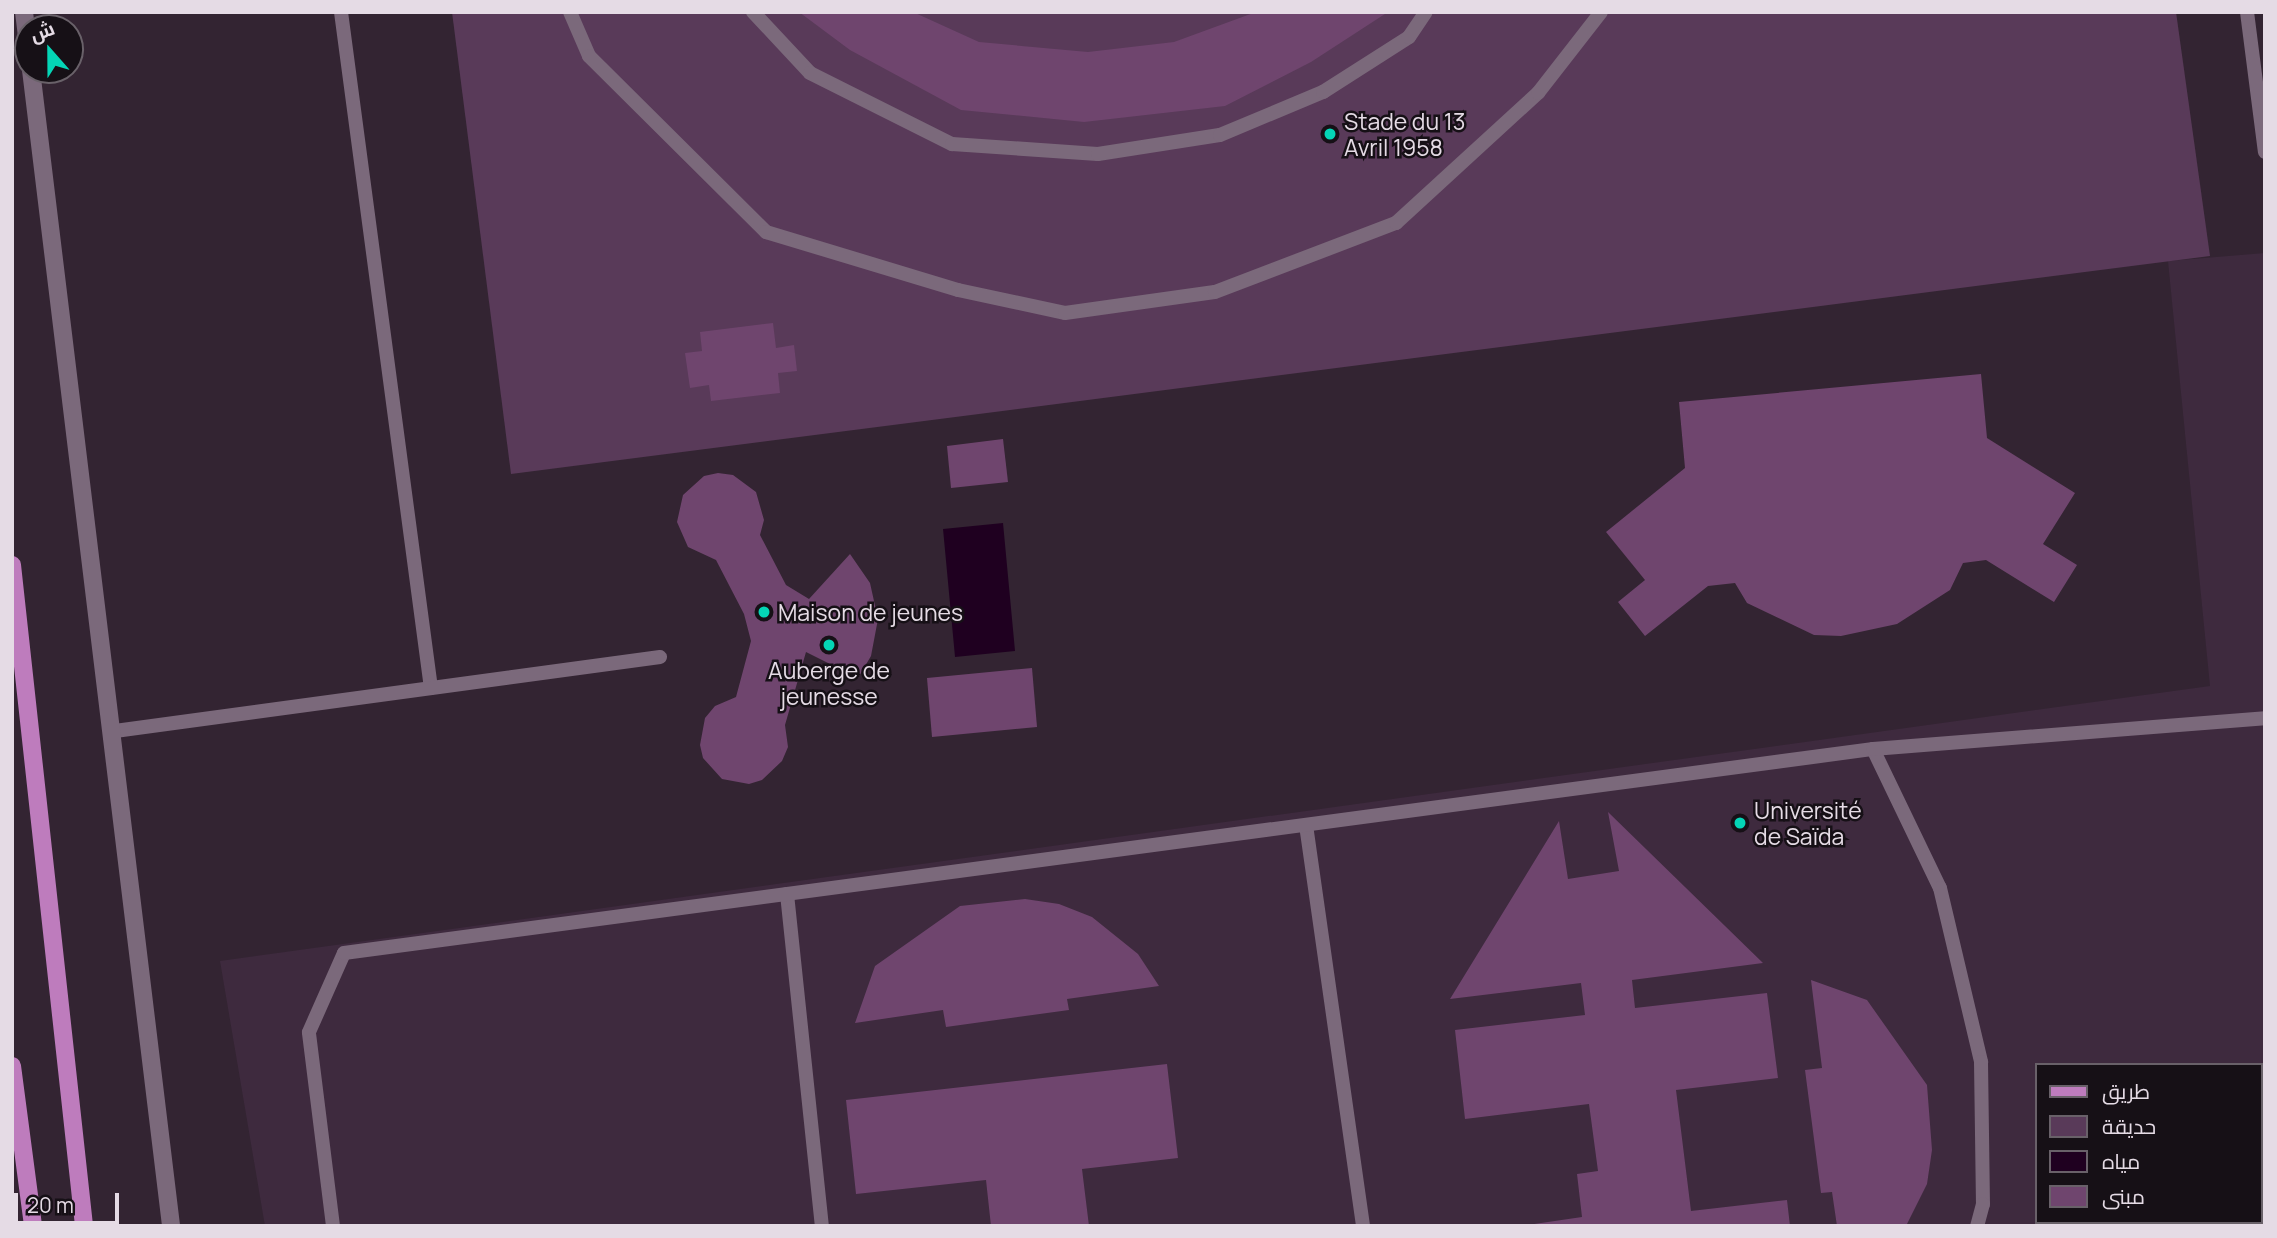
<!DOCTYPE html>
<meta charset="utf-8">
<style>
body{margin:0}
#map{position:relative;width:2277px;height:1238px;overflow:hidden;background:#332432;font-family:Manrope,Cairo,sans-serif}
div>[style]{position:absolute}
.built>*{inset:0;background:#3e2a3e}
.green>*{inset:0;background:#593a59}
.water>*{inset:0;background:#1f0020}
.building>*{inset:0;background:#6f456e}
.service>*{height:14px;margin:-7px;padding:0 7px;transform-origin:7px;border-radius:7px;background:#7b697b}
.tertiary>*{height:18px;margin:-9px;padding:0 9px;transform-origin:9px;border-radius:9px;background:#7b697b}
.primary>*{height:18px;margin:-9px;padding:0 9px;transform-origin:9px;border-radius:9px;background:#be7cbd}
.dots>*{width:19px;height:19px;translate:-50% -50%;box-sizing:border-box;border:4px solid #161016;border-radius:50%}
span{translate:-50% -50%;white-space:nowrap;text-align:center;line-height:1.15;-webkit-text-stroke:5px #161016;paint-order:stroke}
.poi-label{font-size:23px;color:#e5dbe5}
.left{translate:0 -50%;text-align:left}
.frame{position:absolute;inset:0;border:14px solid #e5dbe5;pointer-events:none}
.legend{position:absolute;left:2035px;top:1063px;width:228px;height:161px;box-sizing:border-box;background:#161016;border:2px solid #696169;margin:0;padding:9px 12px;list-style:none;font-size:21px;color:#e5dbe5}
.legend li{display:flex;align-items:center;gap:14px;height:35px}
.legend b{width:35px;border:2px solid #696169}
.north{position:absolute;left:14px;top:14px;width:70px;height:70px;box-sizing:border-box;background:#161016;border:2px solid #696169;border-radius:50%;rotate:339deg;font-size:19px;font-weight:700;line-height:28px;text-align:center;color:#e5dbe5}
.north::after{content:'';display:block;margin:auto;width:24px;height:32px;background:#04d5b6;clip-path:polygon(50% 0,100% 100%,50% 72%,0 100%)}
.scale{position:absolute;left:14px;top:1193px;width:105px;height:32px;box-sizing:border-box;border:4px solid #e5dbe5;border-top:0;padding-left:9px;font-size:21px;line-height:24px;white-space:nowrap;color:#e5dbe5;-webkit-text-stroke:5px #161016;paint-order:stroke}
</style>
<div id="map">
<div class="built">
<div style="clip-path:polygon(evenodd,2265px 253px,2265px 1226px,265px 1226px,220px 961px,2210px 686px,2168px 261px,2265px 253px,2037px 1065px,2261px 1065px,2261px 1222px,2037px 1222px,2037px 1065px)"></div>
</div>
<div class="green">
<div style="clip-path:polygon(452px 12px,2176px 12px,2210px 256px,511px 474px)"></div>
</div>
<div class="water">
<div style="clip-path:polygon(1003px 523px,1015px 651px,955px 657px,943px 529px)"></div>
</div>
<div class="building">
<div style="clip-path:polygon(799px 12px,913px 12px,979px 42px,1088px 52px,1174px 42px,1256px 12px,1388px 12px,1311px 62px,1225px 106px,1084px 122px,961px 110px,850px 50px)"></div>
<div style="clip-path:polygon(773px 323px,776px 348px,794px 345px,797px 371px,778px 373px,780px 393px,711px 401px,709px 385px,690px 388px,685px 353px,702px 351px,700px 332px)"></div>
<div style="clip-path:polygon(1981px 374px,1987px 438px,2075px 493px,2043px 544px,2077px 565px,2054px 602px,1986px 560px,1963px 563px,1950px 590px,1897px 624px,1841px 636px,1814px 635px,1747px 603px,1735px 583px,1708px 586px,1645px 636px,1618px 602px,1645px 580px,1606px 532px,1685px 468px,1679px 402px)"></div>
<div style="clip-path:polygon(1003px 439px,1008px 482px,951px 488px,947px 446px)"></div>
<div style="clip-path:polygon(718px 473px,733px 475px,756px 492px,764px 520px,760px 535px,786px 585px,809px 599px,850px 554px,870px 583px,878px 619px,871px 656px,858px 678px,806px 652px,785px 725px,788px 747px,782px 761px,762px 780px,749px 784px,722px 779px,703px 758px,700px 745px,705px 718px,715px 706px,736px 697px,751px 641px,744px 614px,716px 560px,688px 547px,677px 522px,683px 495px,704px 476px)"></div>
<div style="clip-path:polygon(1032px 668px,1037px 727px,932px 737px,927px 678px)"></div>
<div style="clip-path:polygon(1608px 812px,1763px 963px,1632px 980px,1635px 1008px,1767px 993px,1778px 1078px,1676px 1090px,1691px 1211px,1787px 1200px,1790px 1226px,1521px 1226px,1582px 1217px,1577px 1174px,1598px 1171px,1589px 1104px,1465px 1119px,1455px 1030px,1585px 1015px,1581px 983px,1450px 999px,1559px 821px,1568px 879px,1619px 871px)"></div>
<div style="clip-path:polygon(1025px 899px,1059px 904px,1092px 917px,1138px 954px,1159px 986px,1067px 999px,1069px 1010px,946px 1027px,943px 1010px,855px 1023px,875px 966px,960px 906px)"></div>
<div style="clip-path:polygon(1811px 980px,1867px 1000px,1927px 1085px,1932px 1150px,1927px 1184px,1906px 1226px,1837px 1226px,1832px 1192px,1821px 1193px,1805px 1070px,1822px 1068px)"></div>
<div style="clip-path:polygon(1167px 1064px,1178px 1158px,1082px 1169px,1089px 1226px,991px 1226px,986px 1180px,856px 1194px,846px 1100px)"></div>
</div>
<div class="service">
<div style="left:341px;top:12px;width:682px;rotate:82.42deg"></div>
<div style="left:570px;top:12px;width:48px;rotate:66.6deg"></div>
<div style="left:589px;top:56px;width:250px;rotate:44.8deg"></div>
<div style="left:766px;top:232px;width:201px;rotate:16.8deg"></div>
<div style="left:958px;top:290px;width:109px;rotate:12.1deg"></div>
<div style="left:1065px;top:313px;width:151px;rotate:-8deg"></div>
<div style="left:1215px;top:292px;width:194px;rotate:-20.9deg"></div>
<div style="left:1396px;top:223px;width:193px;rotate:-42.5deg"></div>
<div style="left:1538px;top:93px;width:103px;rotate:-52.1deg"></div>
<div style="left:753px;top:12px;width:83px;rotate:46.9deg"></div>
<div style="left:810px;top:73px;width:159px;rotate:26.6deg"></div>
<div style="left:952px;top:144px;width:146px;rotate:3.9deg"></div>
<div style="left:1098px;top:154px;width:123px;rotate:-8.9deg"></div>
<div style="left:1220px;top:135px;width:112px;rotate:-22.7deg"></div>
<div style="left:1323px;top:92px;width:102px;rotate:-32.6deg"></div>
<div style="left:1409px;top:37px;width:30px;rotate:-56deg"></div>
<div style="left:2247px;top:12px;width:141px;rotate:82.7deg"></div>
<div style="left:115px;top:731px;width:550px;rotate:-7.73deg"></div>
<div style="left:1873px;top:749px;width:154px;rotate:64.3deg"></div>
<div style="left:1940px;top:888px;width:179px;rotate:76.7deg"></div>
<div style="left:1981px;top:1062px;width:142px;rotate:89.2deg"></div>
<div style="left:1983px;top:1204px;width:23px;rotate:105deg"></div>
<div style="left:1306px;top:825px;width:405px;rotate:81.9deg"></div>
<div style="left:787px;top:894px;width:334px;rotate:84deg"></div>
<div style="left:333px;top:1226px;width:195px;rotate:-97.1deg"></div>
<div style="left:309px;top:1032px;width:86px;rotate:-66.1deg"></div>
<div style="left:344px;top:953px;width:1543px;rotate:-7.6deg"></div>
<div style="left:1873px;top:749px;width:393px;rotate:-4.5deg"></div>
</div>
<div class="tertiary">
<div style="left:24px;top:12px;width:34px;rotate:83deg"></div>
<div style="left:31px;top:70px;width:1164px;rotate:83.09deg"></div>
</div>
<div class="primary">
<div style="left:12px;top:565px;width:665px;rotate:83.78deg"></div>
<div style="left:12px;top:1066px;width:161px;rotate:82.5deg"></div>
</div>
<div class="dots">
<div style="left:1330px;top:134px;background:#04d5b6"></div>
<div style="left:764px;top:612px;background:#04d5b6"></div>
<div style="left:829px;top:645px;background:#04d5b6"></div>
<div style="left:1740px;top:823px;background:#04d5b6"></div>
</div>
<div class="poi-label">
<span class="left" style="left:1344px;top:134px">Stade du 13<br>Avril 1958</span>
<span class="left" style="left:778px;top:612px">Maison de jeunes</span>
<span style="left:829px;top:683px">Auberge de<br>jeunesse</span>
<span class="left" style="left:1754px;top:823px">Université<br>de Saïda</span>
</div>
<div class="frame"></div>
<ul class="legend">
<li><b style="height:9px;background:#be7cbd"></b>طريق</li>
<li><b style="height:19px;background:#593a59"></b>حديقة</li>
<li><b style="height:19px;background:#1f0020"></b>مياه</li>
<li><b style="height:19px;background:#6f456e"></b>مبنى</li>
</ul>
<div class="north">ش</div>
<div class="scale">20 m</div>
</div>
